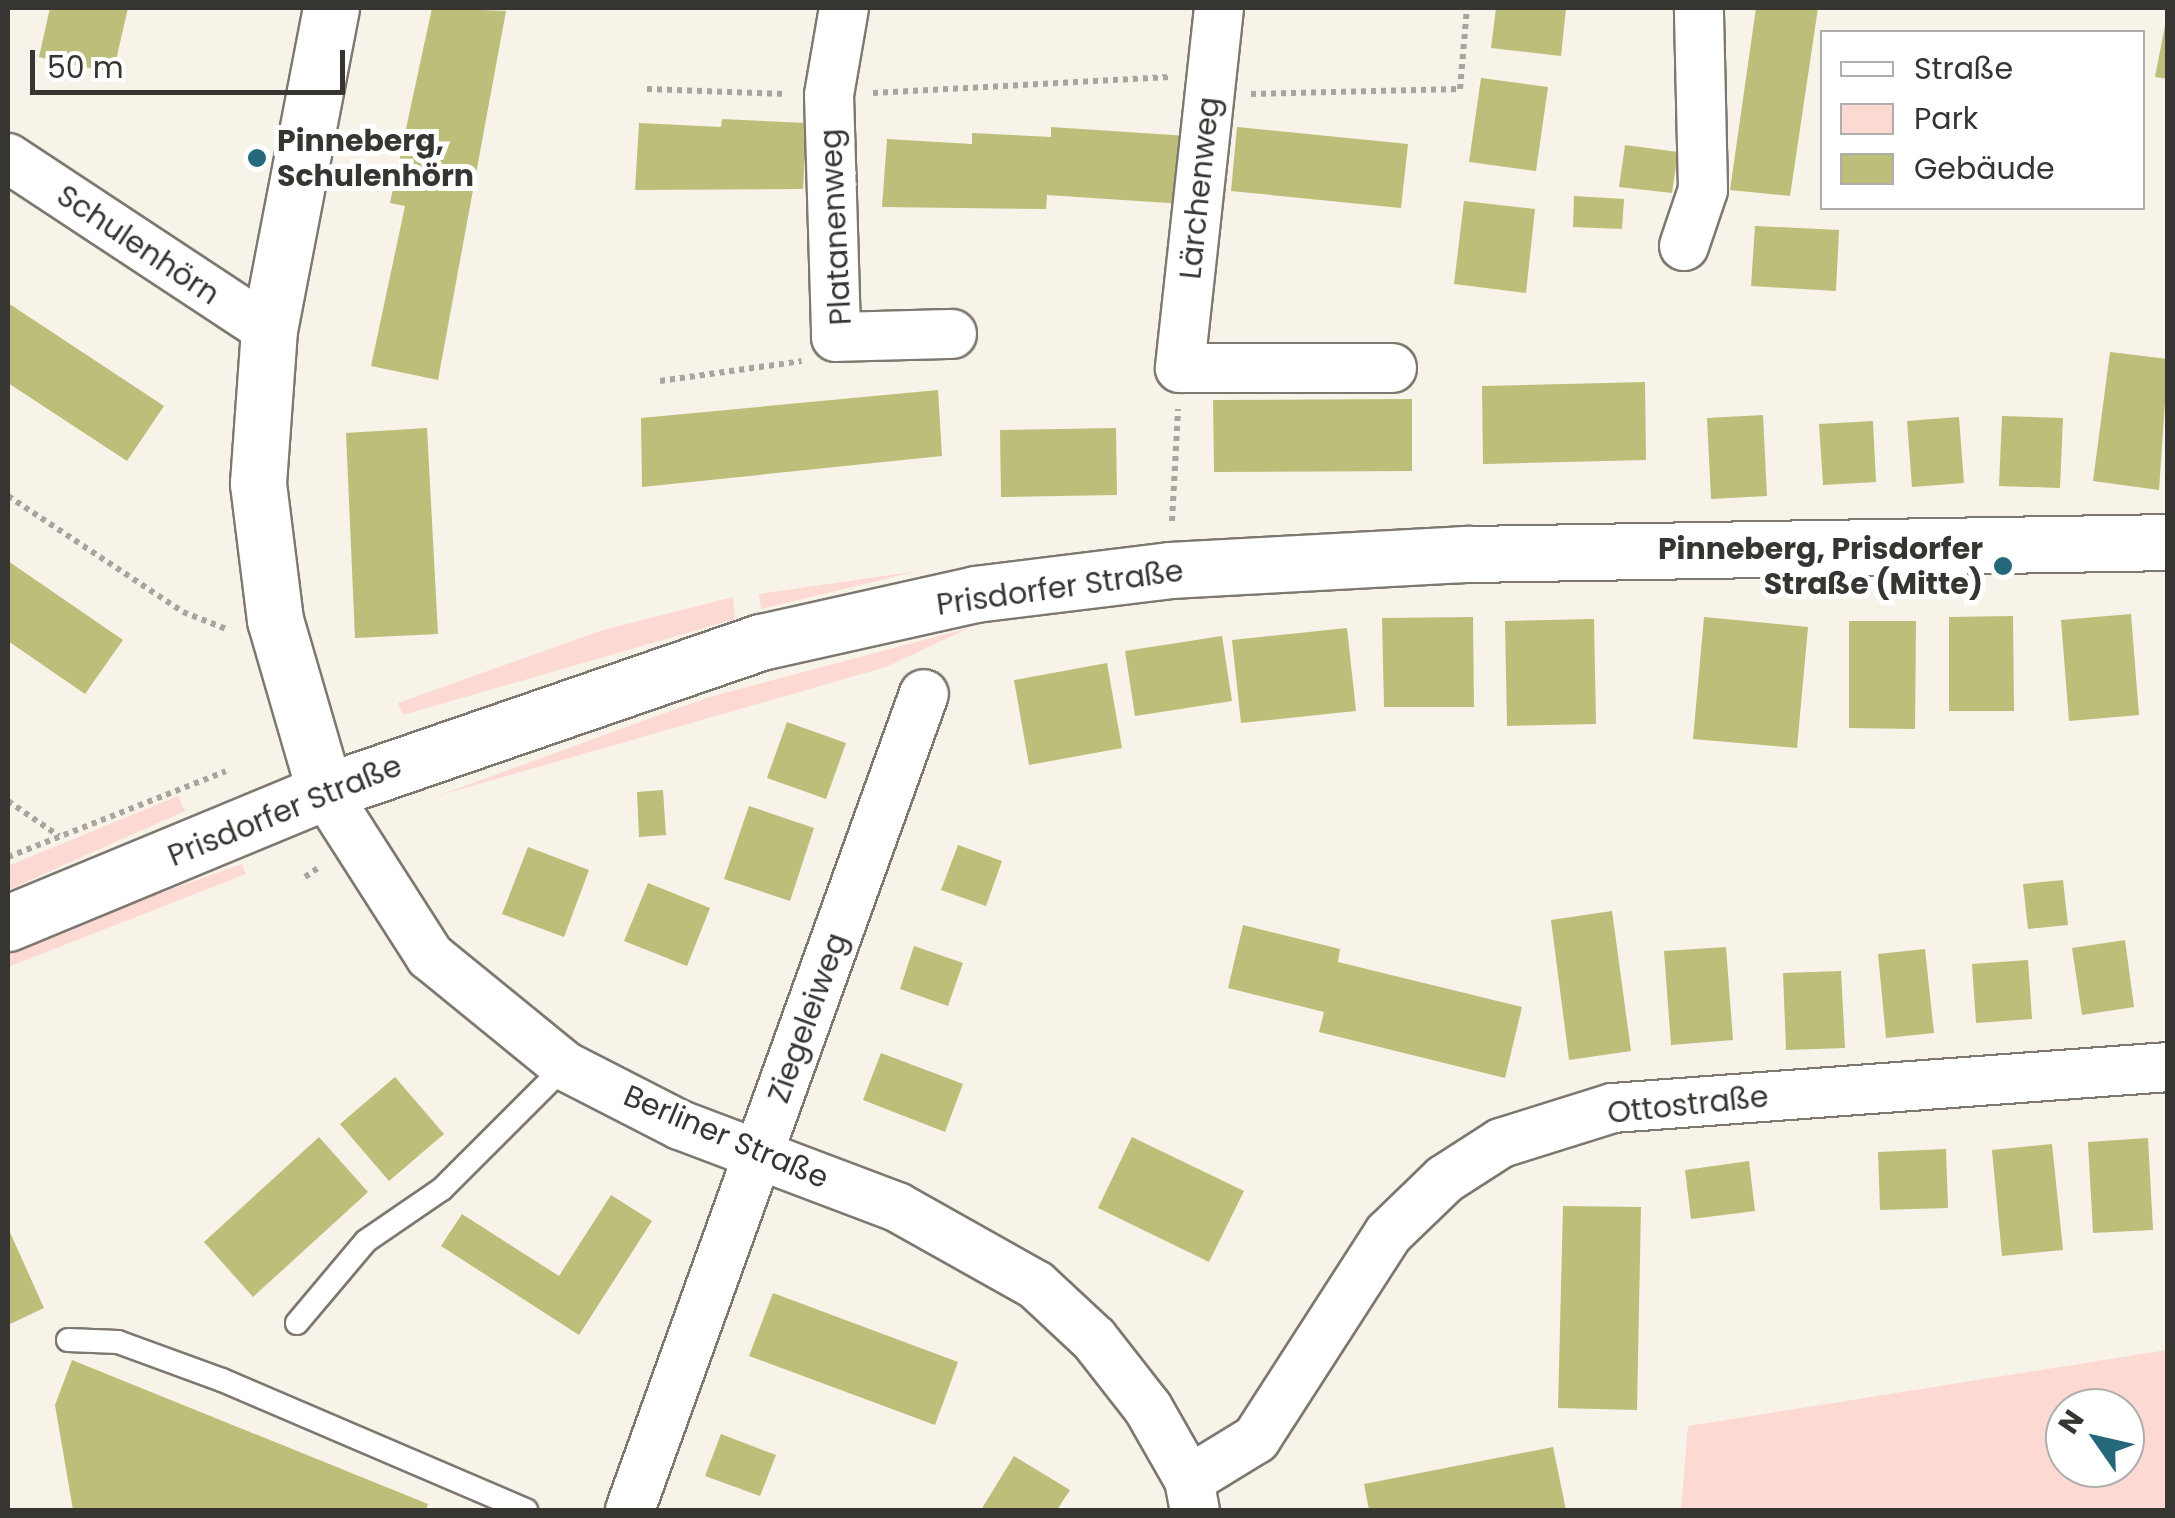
<!DOCTYPE html>
<meta charset="utf-8">
<style>
body{margin:0}
#map{position:relative;width:2175px;height:1518px;overflow:hidden;background:#f8f3e9;font-family:Poppins,sans-serif}
div>[style]{position:absolute}
.green>*{inset:0;background:#fdd9d4}
.building>*{inset:0;background:#bcbe79}
.path>*{height:6px;margin-top:-3px;transform-origin:0;background:repeating-linear-gradient(90deg,#a9a59e 0 5px,transparent 0 10px)}
.roads{filter:drop-shadow(2px 0 #7d7870) drop-shadow(-2px 0 #7d7870) drop-shadow(0 2px #7d7870) drop-shadow(0 -2px #7d7870)}
.service>*{height:22px;margin:-11px;padding:0 11px;transform-origin:11px;border-radius:11px;background:#fff}
.minor>*{height:48px;margin:-24px;padding:0 24px;transform-origin:24px;border-radius:24px;background:#fff}
.tertiary>*{height:55px;margin:-27.5px;padding:0 27.5px;transform-origin:27.5px;border-radius:27.5px;background:#fff}
.secondary>*{height:55px;margin:-27.5px;padding:0 27.5px;transform-origin:27.5px;border-radius:27.5px;background:#fff}
.dots>*{width:28px;height:28px;translate:-50% -50%;box-sizing:border-box;border:5px solid #fff;border-radius:50%}
span{translate:-50% -50%;white-space:nowrap;text-align:center;line-height:1.15;-webkit-text-stroke:10px #fff;paint-order:stroke}
.poi-label{font-size:30px;color:#373532;font-weight:700}
.left{translate:0 -50%;text-align:left}
.right{translate:-100% -50%;text-align:right}
.street-label{font-size:30px;color:#373532}
.frame{position:absolute;inset:0;border:10px solid #373532;pointer-events:none}
.legend{position:absolute;left:1820px;top:30px;width:325px;height:180px;box-sizing:border-box;background:#fff;border:2px solid #afaead;margin:0;padding:12px 18px;list-style:none;font-size:30px;color:#373532}
.legend li{display:flex;align-items:center;gap:20px;height:50px}
.legend b{width:50px;border:2px solid #afaead}
.north{position:absolute;left:2045px;top:1388px;width:100px;height:100px;box-sizing:border-box;background:#fff;border:2px solid #afaead;border-radius:50%;rotate:304deg;font-size:28px;font-weight:700;line-height:40px;text-align:center;color:#373532}
.north::after{content:'';display:block;margin:auto;width:35px;height:45px;background:#26687b;clip-path:polygon(50% 0,100% 100%,50% 72%,0 100%)}
.scale{position:absolute;left:30px;top:50px;width:315px;height:45px;box-sizing:border-box;border:5px solid #373532;border-top:0;padding-left:12px;font-size:30px;line-height:35px;white-space:nowrap;color:#373532;-webkit-text-stroke:8px #fff;paint-order:stroke}
</style>
<div id="map">
<div class="green">
<div style="clip-path:polygon(918px 571px,761px 609px,759px 594px)"></div>
<div style="clip-path:polygon(733px 597px,735px 619px,403px 715px,398px 703px,603px 630px)"></div>
<div style="clip-path:polygon(969px 628px,886px 667px,437px 796px,706px 698px)"></div>
<div style="clip-path:polygon(178px 796px,185px 811px,8px 890px,8px 866px)"></div>
<div style="clip-path:polygon(242px 864px,246px 874px,8px 967px,8px 947px)"></div>
<div style="clip-path:polygon(evenodd,2167px 1350px,2167px 1510px,1681px 1510px,1688px 1426px,2167px 1350px,2125px 1408px,2125px 1468px,2065px 1468px,2065px 1408px,2125px 1408px)"></div>
</div>
<div class="building">
<div style="clip-path:polygon(50px 8px,128px 8px,113px 73px,39px 57px)"></div>
<div style="clip-path:polygon(432px 8px,506px 11px,438px 380px,371px 366px,405px 206px,390px 203px)"></div>
<div style="clip-path:polygon(1496px 8px,1566px 8px,1561px 56px,1491px 48px)"></div>
<div style="clip-path:polygon(1756px 8px,1818px 8px,1790px 196px,1730px 190px)"></div>
<div style="clip-path:polygon(2166px 20px,2168px 20px,2168px 79px,2155px 77px)"></div>
<div style="clip-path:polygon(1481px 78px,1548px 87px,1536px 171px,1469px 162px)"></div>
<div style="clip-path:polygon(722px 119px,807px 123px,803px 189px,635px 190px,639px 123px,721px 127px)"></div>
<div style="clip-path:polygon(1051px 127px,1188px 136px,1184px 204px,1047px 195px,1046px 209px,882px 207px,887px 139px,972px 144px,972px 133px,1051px 137px)"></div>
<div style="clip-path:polygon(1237px 127px,1408px 144px,1401px 208px,1231px 191px)"></div>
<div style="clip-path:polygon(1625px 145px,1678px 152px,1672px 193px,1619px 187px)"></div>
<div style="clip-path:polygon(1574px 196px,1624px 199px,1622px 229px,1573px 227px)"></div>
<div style="clip-path:polygon(1464px 201px,1535px 209px,1526px 293px,1454px 284px)"></div>
<div style="clip-path:polygon(1755px 226px,1839px 230px,1836px 291px,1751px 286px)"></div>
<div style="clip-path:polygon(8px 303px,164px 406px,127px 461px,8px 383px)"></div>
<div style="clip-path:polygon(2110px 352px,2168px 359px,2159px 490px,2093px 481px)"></div>
<div style="clip-path:polygon(1645px 382px,1646px 460px,1483px 464px,1482px 386px)"></div>
<div style="clip-path:polygon(938px 390px,942px 456px,642px 487px,641px 418px)"></div>
<div style="clip-path:polygon(1412px 399px,1412px 471px,1214px 472px,1213px 400px)"></div>
<div style="clip-path:polygon(1763px 415px,1767px 496px,1711px 499px,1707px 418px)"></div>
<div style="clip-path:polygon(2002px 416px,2063px 418px,2060px 488px,1999px 486px)"></div>
<div style="clip-path:polygon(1959px 417px,1964px 483px,1912px 487px,1907px 421px)"></div>
<div style="clip-path:polygon(1873px 421px,1876px 482px,1823px 485px,1819px 424px)"></div>
<div style="clip-path:polygon(427px 428px,438px 634px,355px 638px,346px 433px)"></div>
<div style="clip-path:polygon(1116px 428px,1117px 495px,1001px 497px,1000px 430px)"></div>
<div style="clip-path:polygon(8px 561px,123px 640px,85px 694px,8px 641px)"></div>
<div style="clip-path:polygon(2131px 614px,2139px 715px,2069px 721px,2061px 620px)"></div>
<div style="clip-path:polygon(2013px 616px,2014px 711px,1949px 711px,1949px 617px)"></div>
<div style="clip-path:polygon(1473px 617px,1474px 707px,1384px 707px,1382px 618px)"></div>
<div style="clip-path:polygon(1704px 617px,1808px 627px,1797px 748px,1693px 739px)"></div>
<div style="clip-path:polygon(1594px 619px,1596px 724px,1507px 726px,1505px 621px)"></div>
<div style="clip-path:polygon(1849px 621px,1916px 621px,1915px 729px,1849px 728px)"></div>
<div style="clip-path:polygon(1347px 628px,1356px 711px,1241px 723px,1232px 640px)"></div>
<div style="clip-path:polygon(1222px 636px,1232px 701px,1135px 716px,1125px 651px)"></div>
<div style="clip-path:polygon(1107px 663px,1122px 748px,1029px 765px,1014px 680px)"></div>
<div style="clip-path:polygon(787px 722px,846px 743px,826px 799px,767px 778px)"></div>
<div style="clip-path:polygon(663px 790px,666px 835px,639px 837px,637px 792px)"></div>
<div style="clip-path:polygon(749px 806px,814px 828px,790px 901px,724px 879px)"></div>
<div style="clip-path:polygon(958px 845px,1002px 861px,986px 906px,941px 890px)"></div>
<div style="clip-path:polygon(528px 847px,589px 870px,564px 937px,502px 914px)"></div>
<div style="clip-path:polygon(2063px 880px,2068px 925px,2028px 929px,2023px 884px)"></div>
<div style="clip-path:polygon(648px 883px,710px 908px,687px 966px,624px 941px)"></div>
<div style="clip-path:polygon(1612px 911px,1631px 1051px,1569px 1060px,1551px 920px)"></div>
<div style="clip-path:polygon(1243px 925px,1340px 949px,1338px 962px,1522px 1007px,1505px 1078px,1319px 1032px,1324px 1012px,1228px 988px)"></div>
<div style="clip-path:polygon(2125px 940px,2134px 1007px,2082px 1015px,2072px 948px)"></div>
<div style="clip-path:polygon(914px 946px,963px 963px,948px 1006px,900px 989px)"></div>
<div style="clip-path:polygon(1726px 947px,1733px 1040px,1671px 1045px,1664px 951px)"></div>
<div style="clip-path:polygon(1925px 949px,1934px 1033px,1886px 1038px,1878px 954px)"></div>
<div style="clip-path:polygon(2028px 960px,2032px 1019px,1976px 1023px,1972px 964px)"></div>
<div style="clip-path:polygon(1841px 971px,1845px 1048px,1786px 1050px,1783px 973px)"></div>
<div style="clip-path:polygon(881px 1053px,963px 1084px,945px 1132px,863px 1100px)"></div>
<div style="clip-path:polygon(395px 1077px,444px 1134px,389px 1181px,340px 1124px)"></div>
<div style="clip-path:polygon(319px 1137px,368px 1192px,253px 1297px,204px 1242px)"></div>
<div style="clip-path:polygon(1132px 1137px,1244px 1191px,1209px 1262px,1098px 1208px)"></div>
<div style="clip-path:polygon(2148px 1138px,2153px 1230px,2093px 1233px,2088px 1142px)"></div>
<div style="clip-path:polygon(2052px 1144px,2063px 1250px,2002px 1256px,1992px 1150px)"></div>
<div style="clip-path:polygon(1946px 1149px,1948px 1208px,1880px 1210px,1878px 1152px)"></div>
<div style="clip-path:polygon(1749px 1161px,1755px 1211px,1691px 1219px,1685px 1170px)"></div>
<div style="clip-path:polygon(611px 1195px,652px 1221px,579px 1335px,441px 1246px,462px 1214px,559px 1276px)"></div>
<div style="clip-path:polygon(1563px 1206px,1641px 1207px,1637px 1410px,1558px 1408px)"></div>
<div style="clip-path:polygon(8px 1228px,44px 1308px,8px 1325px)"></div>
<div style="clip-path:polygon(773px 1293px,958px 1362px,935px 1425px,749px 1356px)"></div>
<div style="clip-path:polygon(72px 1360px,428px 1504px,426px 1510px,73px 1510px,55px 1405px)"></div>
<div style="clip-path:polygon(721px 1434px,776px 1455px,760px 1496px,705px 1476px)"></div>
<div style="clip-path:polygon(1553px 1447px,1566px 1510px,1369px 1510px,1364px 1484px)"></div>
<div style="clip-path:polygon(1014px 1456px,1070px 1490px,1057px 1510px,981px 1510px)"></div>
</div>
<div class="path">
<div style="left:647px;top:89px;width:139px;rotate:2.1deg"></div>
<div style="left:873px;top:93px;width:297px;rotate:-3.1deg"></div>
<div style="left:1251px;top:94px;width:209px;rotate:-1.4deg"></div>
<div style="left:1460px;top:89px;width:81px;rotate:-85.1deg"></div>
<div style="left:660px;top:381px;width:143px;rotate:-8deg"></div>
<div style="left:8px;top:496px;width:210px;rotate:33.5deg"></div>
<div style="left:183px;top:612px;width:49px;rotate:21.4deg"></div>
<div style="left:1172px;top:521px;width:112px;rotate:-86.9deg"></div>
<div style="left:8px;top:801px;width:62px;rotate:34.5deg"></div>
<div style="left:8px;top:857px;width:234px;rotate:-21.5deg"></div>
<div style="left:305px;top:877px;width:19px;rotate:-35deg"></div>
</div>
<div class="roads">
<div class="service">
<div style="left:297px;top:1323px;width:107px;rotate:-49.9deg"></div>
<div style="left:366px;top:1241px;width:92px;rotate:-34.4deg"></div>
<div style="left:442px;top:1189px;width:174px;rotate:-45deg"></div>
<div style="left:68px;top:1340px;width:50px;rotate:2.3deg"></div>
<div style="left:118px;top:1342px;width:111px;rotate:20.1deg"></div>
<div style="left:222px;top:1380px;width:331px;rotate:23.2deg"></div>
</div>
<div class="minor">
<div style="left:844px;top:8px;width:88px;rotate:99.8deg"></div>
<div style="left:829px;top:95px;width:242px;rotate:88.3deg"></div>
<div style="left:836px;top:337px;width:116px;rotate:-1.5deg"></div>
<div style="left:1219px;top:8px;width:362px;rotate:96.2deg"></div>
<div style="left:1180px;top:368px;width:212px"></div>
<div style="left:8px;top:158px;width:313px;rotate:33.4deg"></div>
<div style="left:1684px;top:246px;width:59px;rotate:-71.3deg"></div>
<div style="left:1703px;top:190px;width:182px;rotate:-91.3deg"></div>
<div style="left:325px;top:792px;width:195px;rotate:57.4deg"></div>
<div style="left:430px;top:956px;width:174px;rotate:39.2deg"></div>
<div style="left:565px;top:1066px;width:129px;rotate:27.2deg"></div>
<div style="left:680px;top:1125px;width:232px;rotate:20.7deg"></div>
<div style="left:897px;top:1207px;width:159px;rotate:29.3deg"></div>
<div style="left:1036px;top:1285px;width:79px;rotate:43deg"></div>
<div style="left:1094px;top:1339px;width:88px;rotate:52deg"></div>
<div style="left:1148px;top:1408px;width:83px;rotate:60.3deg"></div>
<div style="left:1189px;top:1480px;width:31px;rotate:79deg"></div>
<div style="left:1189px;top:1480px;width:79px;rotate:-31.5deg"></div>
<div style="left:1256px;top:1439px;width:244px;rotate:-57.2deg"></div>
<div style="left:1388px;top:1234px;width:79px;rotate:-44deg"></div>
<div style="left:1445px;top:1179px;width:67px;rotate:-32.7deg"></div>
<div style="left:1501px;top:1143px;width:117px;rotate:-17.4deg"></div>
<div style="left:1613px;top:1108px;width:557px;rotate:-4.22deg"></div>
<div style="left:630px;top:1510px;width:867px;rotate:-70.19deg"></div>
</div>
<div class="tertiary">
<div style="left:325px;top:792px;width:461px;rotate:-19deg"></div>
<div style="left:761px;top:642px;width:219px;rotate:-12.6deg"></div>
<div style="left:975px;top:594px;width:196px;rotate:-7deg"></div>
<div style="left:1170px;top:570px;width:300px;rotate:-3.1deg"></div>
<div style="left:1470px;top:554px;width:698px;rotate:-0.98deg"></div>
</div>
<div class="secondary">
<div style="left:8px;top:923px;width:343px;rotate:-22.5deg"></div>
<div style="left:325px;top:792px;width:179px;rotate:-106.2deg"></div>
<div style="left:275px;top:620px;width:138px;rotate:-97.1deg"></div>
<div style="left:258px;top:483px;width:153px;rotate:-85.9deg"></div>
<div style="left:269px;top:330px;width:328px;rotate:-79.1deg"></div>
</div>
</div>
<div class="dots">
<div style="left:257px;top:158px;background:#26687b"></div>
<div style="left:2003px;top:566px;background:#26687b"></div>
</div>
<div class="poi-label">
<span class="left" style="left:277px;top:158px">Pinneberg,<br>Schulenhörn</span>
<span class="right" style="left:1983px;top:566px">Pinneberg, Prisdorfer<br>Straße (Mitte)</span>
</div>
<div class="street-label">
<span style="left:1200px;top:188px;rotate:-84deg">Lärchenweg</span>
<span style="left:836px;top:227px;rotate:-93deg">Platanenweg</span>
<span style="left:138px;top:245px;rotate:34deg">Schulenhörn</span>
<span style="left:1060px;top:588px;rotate:-8deg">Prisdorfer Straße</span>
<span style="left:285px;top:811px;rotate:-22deg">Prisdorfer Straße</span>
<span style="left:808px;top:1018px;rotate:-70deg">Ziegeleiweg</span>
<span style="left:1688px;top:1105px;rotate:-6deg">Ottostraße</span>
<span style="left:726px;top:1137px;rotate:23deg">Berliner Straße</span>
</div>
<div class="frame"></div>
<ul class="legend">
<li><b style="height:12px;background:#fff"></b>Straße</li>
<li><b style="height:28px;background:#fdd9d4"></b>Park</li>
<li><b style="height:28px;background:#bcbe79"></b>Gebäude</li>
</ul>
<div class="north">N</div>
<div class="scale">50 m</div>
</div>
